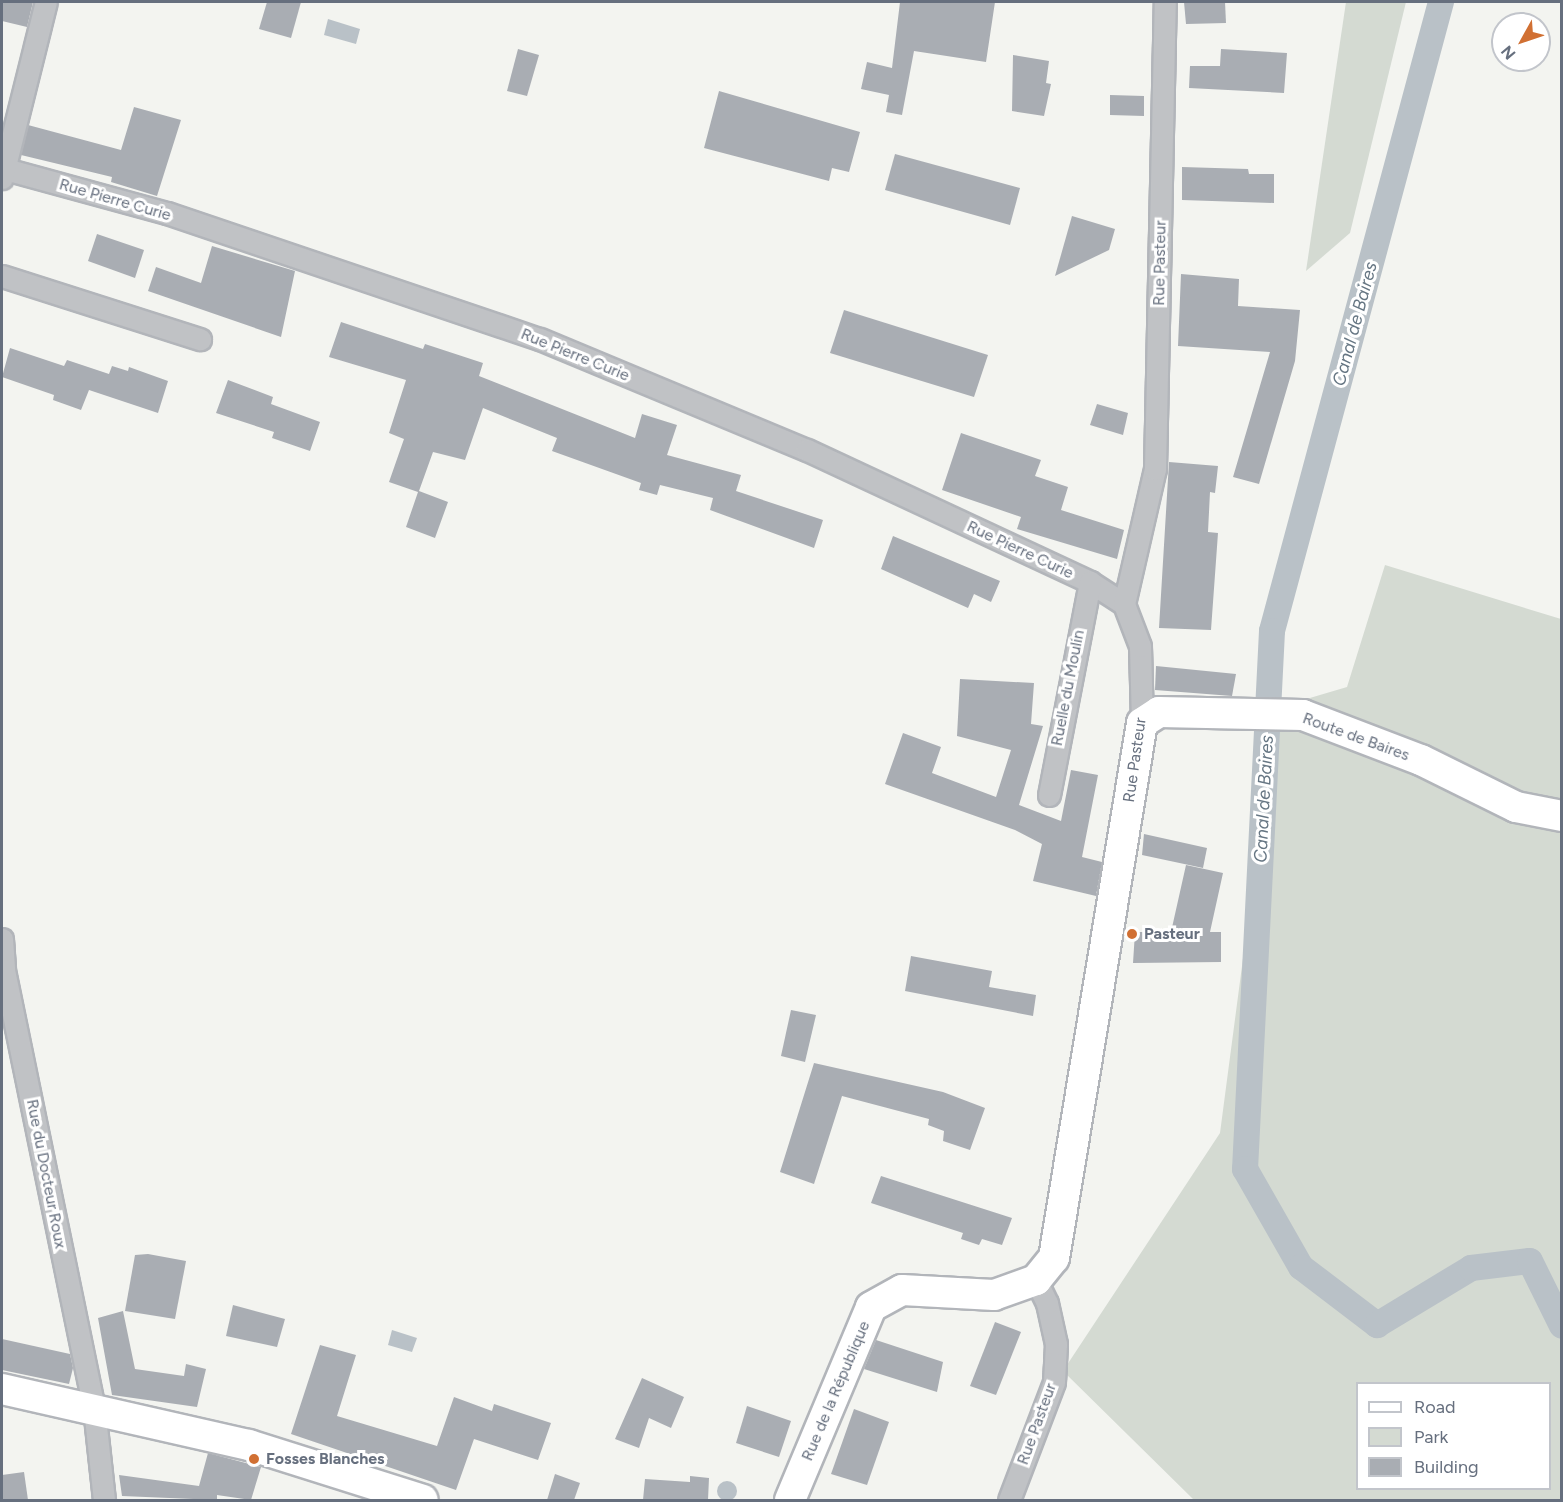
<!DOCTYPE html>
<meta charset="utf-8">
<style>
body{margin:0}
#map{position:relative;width:1563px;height:1502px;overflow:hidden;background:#f3f4f0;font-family:Figtree,sans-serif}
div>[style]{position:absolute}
.green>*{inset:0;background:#d4dad2}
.water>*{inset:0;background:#b9c1c7}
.round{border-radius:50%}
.canal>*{height:26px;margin:-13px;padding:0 13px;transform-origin:13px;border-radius:13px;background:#b9c1c7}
.building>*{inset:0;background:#a9adb3}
.roads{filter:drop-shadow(2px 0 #b2b5ba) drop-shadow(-2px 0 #b2b5ba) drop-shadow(0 2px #b2b5ba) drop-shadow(0 -2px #b2b5ba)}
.street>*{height:21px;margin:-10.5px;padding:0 10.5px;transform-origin:10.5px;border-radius:10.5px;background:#c0c2c5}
.secondary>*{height:30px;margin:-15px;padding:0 15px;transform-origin:15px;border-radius:15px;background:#fff}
.dots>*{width:16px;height:16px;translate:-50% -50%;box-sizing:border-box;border:3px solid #fff;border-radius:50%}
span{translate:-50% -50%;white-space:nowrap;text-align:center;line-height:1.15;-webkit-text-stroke:6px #fff;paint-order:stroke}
.street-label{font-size:16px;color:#666f7e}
.poi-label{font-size:16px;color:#666f7e;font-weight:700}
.left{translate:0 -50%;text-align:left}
.water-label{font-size:18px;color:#667683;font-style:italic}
.frame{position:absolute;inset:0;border:3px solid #666f7e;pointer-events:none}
.legend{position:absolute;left:1356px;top:1382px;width:195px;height:108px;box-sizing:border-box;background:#fff;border:2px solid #c2c5cb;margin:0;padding:8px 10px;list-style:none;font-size:18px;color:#666f7e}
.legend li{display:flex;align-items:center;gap:12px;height:30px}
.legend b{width:30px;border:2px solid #c2c5cb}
.north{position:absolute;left:1491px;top:12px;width:60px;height:60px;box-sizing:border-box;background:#fff;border:2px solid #c2c5cb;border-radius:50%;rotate:230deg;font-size:16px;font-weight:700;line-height:24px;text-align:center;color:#666f7e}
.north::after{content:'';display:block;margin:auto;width:21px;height:27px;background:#d17033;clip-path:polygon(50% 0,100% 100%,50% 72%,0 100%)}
</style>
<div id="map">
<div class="green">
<div style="clip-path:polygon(1346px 2px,1406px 2px,1350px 233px,1306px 271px)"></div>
<div style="clip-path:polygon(evenodd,1385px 565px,1561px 619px,1561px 1500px,1194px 1500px,1063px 1371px,1220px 1133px,1276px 708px,1347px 687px,1385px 565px,1358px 1384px,1550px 1384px,1550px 1488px,1358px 1488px,1358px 1384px)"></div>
</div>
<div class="water">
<div style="clip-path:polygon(328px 19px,360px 29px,356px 44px,324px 35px)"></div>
<div style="clip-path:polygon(392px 1330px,417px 1338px,412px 1352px,388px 1345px)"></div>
<div class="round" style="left:717px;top:1481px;width:20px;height:20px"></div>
</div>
<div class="canal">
<div style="left:1441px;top:2px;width:651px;rotate:105.04deg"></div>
<div style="left:1272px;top:631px;width:539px;rotate:92.87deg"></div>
<div style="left:1245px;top:1169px;width:113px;rotate:60.3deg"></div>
<div style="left:1301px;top:1267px;width:96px;rotate:37.3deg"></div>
<div style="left:1377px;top:1325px;width:110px;rotate:-31.2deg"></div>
<div style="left:1471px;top:1268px;width:59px;rotate:-6.8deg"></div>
<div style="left:1530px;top:1261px;width:72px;rotate:63.8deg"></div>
</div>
<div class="building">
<div style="clip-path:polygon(2px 2px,33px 2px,27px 27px,2px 21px)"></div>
<div style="clip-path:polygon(267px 2px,301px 2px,291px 38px,259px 29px)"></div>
<div style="clip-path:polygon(900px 2px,995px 2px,986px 62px,914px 51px,902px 115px,886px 112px,889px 95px,861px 89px,867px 62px,892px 68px)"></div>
<div style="clip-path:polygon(1184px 2px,1225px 2px,1226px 23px,1186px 24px)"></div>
<div style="clip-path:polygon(518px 49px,539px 55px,527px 96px,507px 91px)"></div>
<div style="clip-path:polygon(1221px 49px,1287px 53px,1284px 93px,1189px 88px,1190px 66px,1220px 66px)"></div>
<div style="clip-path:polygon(1013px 55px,1049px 61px,1046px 83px,1051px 84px,1044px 116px,1012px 111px)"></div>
<div style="clip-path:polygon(719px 91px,860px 132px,849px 172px,832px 168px,829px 181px,704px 148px)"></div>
<div style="clip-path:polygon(1110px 95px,1144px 96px,1144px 116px,1110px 115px)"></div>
<div style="clip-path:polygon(134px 107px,181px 120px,157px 196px,111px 182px,112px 177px,21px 155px,28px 125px,121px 150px)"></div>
<div style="clip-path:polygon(895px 154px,1020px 188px,1010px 225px,885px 190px)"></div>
<div style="clip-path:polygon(1182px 167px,1248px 169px,1249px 174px,1274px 174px,1274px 203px,1182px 200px)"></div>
<div style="clip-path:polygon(1072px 216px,1115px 229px,1109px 250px,1055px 276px)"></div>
<div style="clip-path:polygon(97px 234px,144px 250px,135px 278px,88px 261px)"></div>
<div style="clip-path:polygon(212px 246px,295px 271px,281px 337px,148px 291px,156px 267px,201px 283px)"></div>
<div style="clip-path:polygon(1181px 274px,1239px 279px,1238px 306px,1300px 310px,1295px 361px,1259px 484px,1233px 477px,1270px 352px,1178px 346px)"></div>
<div style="clip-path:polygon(844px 310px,988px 355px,974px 397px,830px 353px)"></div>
<div style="clip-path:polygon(341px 322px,423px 349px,425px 344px,483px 363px,479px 376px,635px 438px,642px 414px,677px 425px,667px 455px,741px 475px,736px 491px,823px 520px,814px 548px,710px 510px,713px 498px,660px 485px,657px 495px,639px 490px,641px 483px,552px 451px,557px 438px,483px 408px,465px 460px,433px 452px,419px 491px,448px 502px,435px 538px,406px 527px,418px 492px,389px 482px,404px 439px,389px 433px,406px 380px,329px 357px)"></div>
<div style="clip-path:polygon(10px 348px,64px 366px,67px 360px,109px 374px,112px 366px,128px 371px,129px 367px,168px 381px,158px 413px,89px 390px,81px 410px,53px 400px,54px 395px,2px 377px)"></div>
<div style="clip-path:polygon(228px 380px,273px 397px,271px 404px,320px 422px,310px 451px,272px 438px,274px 432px,216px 413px)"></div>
<div style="clip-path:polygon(1097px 404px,1128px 413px,1123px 435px,1090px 425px)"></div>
<div style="clip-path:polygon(961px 433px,1041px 460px,1035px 476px,1068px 487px,1061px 510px,1124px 530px,1117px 559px,1017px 529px,1021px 517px,942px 490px)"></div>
<div style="clip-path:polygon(1169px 462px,1218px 466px,1215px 493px,1210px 492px,1208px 532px,1218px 533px,1211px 630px,1159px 628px)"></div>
<div style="clip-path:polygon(893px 536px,1000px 581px,991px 602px,974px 594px,968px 608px,881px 569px)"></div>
<div style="clip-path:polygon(1156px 666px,1236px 674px,1232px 696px,1155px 690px)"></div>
<div style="clip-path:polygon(960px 679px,1034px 683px,1031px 724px,1043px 726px,1019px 805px,1061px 821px,1071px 770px,1098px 775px,1082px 857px,1102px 862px,1096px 896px,1033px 881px,1042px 844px,1015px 830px,885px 784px,903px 733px,941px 747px,932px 773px,996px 797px,1011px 750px,957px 736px)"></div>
<div style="clip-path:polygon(1144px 834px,1207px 848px,1203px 868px,1142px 855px)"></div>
<div style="clip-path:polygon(1186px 865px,1223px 873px,1210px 932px,1221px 932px,1221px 962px,1133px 963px,1135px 932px,1171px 932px)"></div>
<div style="clip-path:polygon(911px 956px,992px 971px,989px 987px,1036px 995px,1033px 1016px,905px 991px)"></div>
<div style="clip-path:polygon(791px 1010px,816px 1015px,805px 1062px,781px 1056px)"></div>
<div style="clip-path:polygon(814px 1063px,943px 1092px,985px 1108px,970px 1150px,943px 1141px,944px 1131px,928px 1125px,929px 1119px,842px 1096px,814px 1184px,780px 1172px)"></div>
<div style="clip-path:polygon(881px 1176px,1012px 1218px,1002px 1245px,982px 1239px,979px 1245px,961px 1239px,963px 1233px,871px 1203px)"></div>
<div style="clip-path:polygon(148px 1254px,186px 1261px,175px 1319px,125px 1311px,135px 1255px)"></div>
<div style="clip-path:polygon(233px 1305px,285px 1319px,277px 1347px,226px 1336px)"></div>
<div style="clip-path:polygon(123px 1311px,135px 1369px,184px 1376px,186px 1364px,206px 1369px,197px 1407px,112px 1395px,98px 1318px)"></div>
<div style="clip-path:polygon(995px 1322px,1021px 1332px,996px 1395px,970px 1386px)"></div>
<div style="clip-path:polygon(2px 1339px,70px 1354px,73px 1368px,69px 1384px,2px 1370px)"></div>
<div style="clip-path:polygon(876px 1340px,943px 1362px,937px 1392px,864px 1369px)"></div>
<div style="clip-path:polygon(320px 1345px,356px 1355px,337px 1416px,437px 1446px,454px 1397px,492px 1411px,494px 1404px,551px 1423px,538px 1460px,474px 1439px,456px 1490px,291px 1434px)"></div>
<div style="clip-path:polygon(642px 1378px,684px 1397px,671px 1428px,649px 1418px,639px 1448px,615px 1439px)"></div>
<div style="clip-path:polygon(747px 1406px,791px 1421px,779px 1457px,736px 1443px)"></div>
<div style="clip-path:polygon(854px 1409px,889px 1422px,867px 1485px,831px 1474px)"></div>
<div style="clip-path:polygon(208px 1453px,261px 1467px,251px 1500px,217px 1495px,217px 1500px,122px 1496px,119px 1475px,199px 1486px)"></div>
<div style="clip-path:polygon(24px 1472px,28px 1500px,2px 1500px,2px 1475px)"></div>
<div style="clip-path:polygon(555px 1474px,580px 1483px,574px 1500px,547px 1500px)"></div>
<div style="clip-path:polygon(690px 1476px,709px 1478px,708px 1500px,643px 1500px,645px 1479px,690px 1482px)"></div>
</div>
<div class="roads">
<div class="street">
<div style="left:2px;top:168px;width:171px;rotate:15.3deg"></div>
<div style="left:167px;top:213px;width:394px;rotate:18.7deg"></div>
<div style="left:540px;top:339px;width:289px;rotate:22.6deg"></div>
<div style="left:807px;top:450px;width:312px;rotate:25deg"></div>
<div style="left:1090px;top:582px;width:40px;rotate:32.9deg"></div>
<div style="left:2px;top:178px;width:181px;rotate:-76deg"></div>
<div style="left:2px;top:276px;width:208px;rotate:17.7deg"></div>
<div style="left:1142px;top:723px;width:77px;rotate:-91.5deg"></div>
<div style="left:1140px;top:646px;width:45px;rotate:-110.9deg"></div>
<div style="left:1124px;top:604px;width:139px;rotate:-77.1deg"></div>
<div style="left:1155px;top:469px;width:467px;rotate:-88.8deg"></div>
<div style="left:1049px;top:795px;width:217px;rotate:-79.1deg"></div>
<div style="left:2px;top:939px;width:31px;rotate:86deg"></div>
<div style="left:4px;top:970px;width:447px;rotate:78.4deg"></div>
<div style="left:94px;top:1408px;width:93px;rotate:83.8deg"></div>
<div style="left:1009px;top:1500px;width:126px;rotate:-69.1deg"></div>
<div style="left:1054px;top:1382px;width:38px;rotate:-87deg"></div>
<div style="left:1056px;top:1344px;width:42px;rotate:-102.4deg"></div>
<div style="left:1047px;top:1303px;width:25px;rotate:-116deg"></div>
</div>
<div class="secondary">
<div style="left:2px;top:1389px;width:253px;rotate:12.8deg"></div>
<div style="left:249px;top:1445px;width:182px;rotate:17.5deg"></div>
<div style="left:790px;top:1500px;width:209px;rotate:-67.2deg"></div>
<div style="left:871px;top:1307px;width:35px;rotate:-29deg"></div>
<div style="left:902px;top:1290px;width:92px;rotate:3.1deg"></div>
<div style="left:994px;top:1295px;width:45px;rotate:-19.7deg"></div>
<div style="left:1036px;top:1280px;width:28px;rotate:-51deg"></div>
<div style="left:1054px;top:1258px;width:542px;rotate:-80.66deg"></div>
<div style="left:1142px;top:723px;width:20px;rotate:-33deg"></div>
<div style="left:1159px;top:712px;width:144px;rotate:1.2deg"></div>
<div style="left:1303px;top:715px;width:126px;rotate:20.9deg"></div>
<div style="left:1421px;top:760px;width:106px;rotate:26.3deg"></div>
<div style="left:1516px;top:807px;width:47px;rotate:11.1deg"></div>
</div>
</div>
<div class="dots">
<div style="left:1132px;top:934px;background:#d17033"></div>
<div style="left:254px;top:1459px;background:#d17033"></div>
</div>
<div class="street-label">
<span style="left:115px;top:200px;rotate:16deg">Rue Pierre Curie</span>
<span style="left:1160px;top:263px;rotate:-89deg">Rue Pasteur</span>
<span style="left:575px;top:355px;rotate:22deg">Rue Pierre Curie</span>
<span style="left:1020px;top:550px;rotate:25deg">Rue Pierre Curie</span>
<span style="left:1068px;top:688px;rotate:-79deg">Ruelle du Moulin</span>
<span style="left:1356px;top:737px;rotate:20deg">Route de Baires</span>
<span style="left:1135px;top:760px;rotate:-82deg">Rue Pasteur</span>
<span style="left:46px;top:1174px;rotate:79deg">Rue du Docteur Roux</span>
<span style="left:836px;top:1391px;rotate:-67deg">Rue de la République</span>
<span style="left:1037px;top:1424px;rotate:-70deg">Rue Pasteur</span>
</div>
<div class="poi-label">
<span class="left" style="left:1144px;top:934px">Pasteur</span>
<span class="left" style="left:266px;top:1459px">Fosses Blanches</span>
</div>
<div class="water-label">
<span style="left:1355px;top:324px;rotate:-75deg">Canal de Baires</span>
<span style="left:1264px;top:799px;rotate:-87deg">Canal de Baires</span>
</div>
<div class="frame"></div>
<ul class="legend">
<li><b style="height:8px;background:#fff"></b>Road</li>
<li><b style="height:16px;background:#d4dad2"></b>Park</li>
<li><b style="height:16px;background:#a9adb3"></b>Building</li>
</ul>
<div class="north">N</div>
</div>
